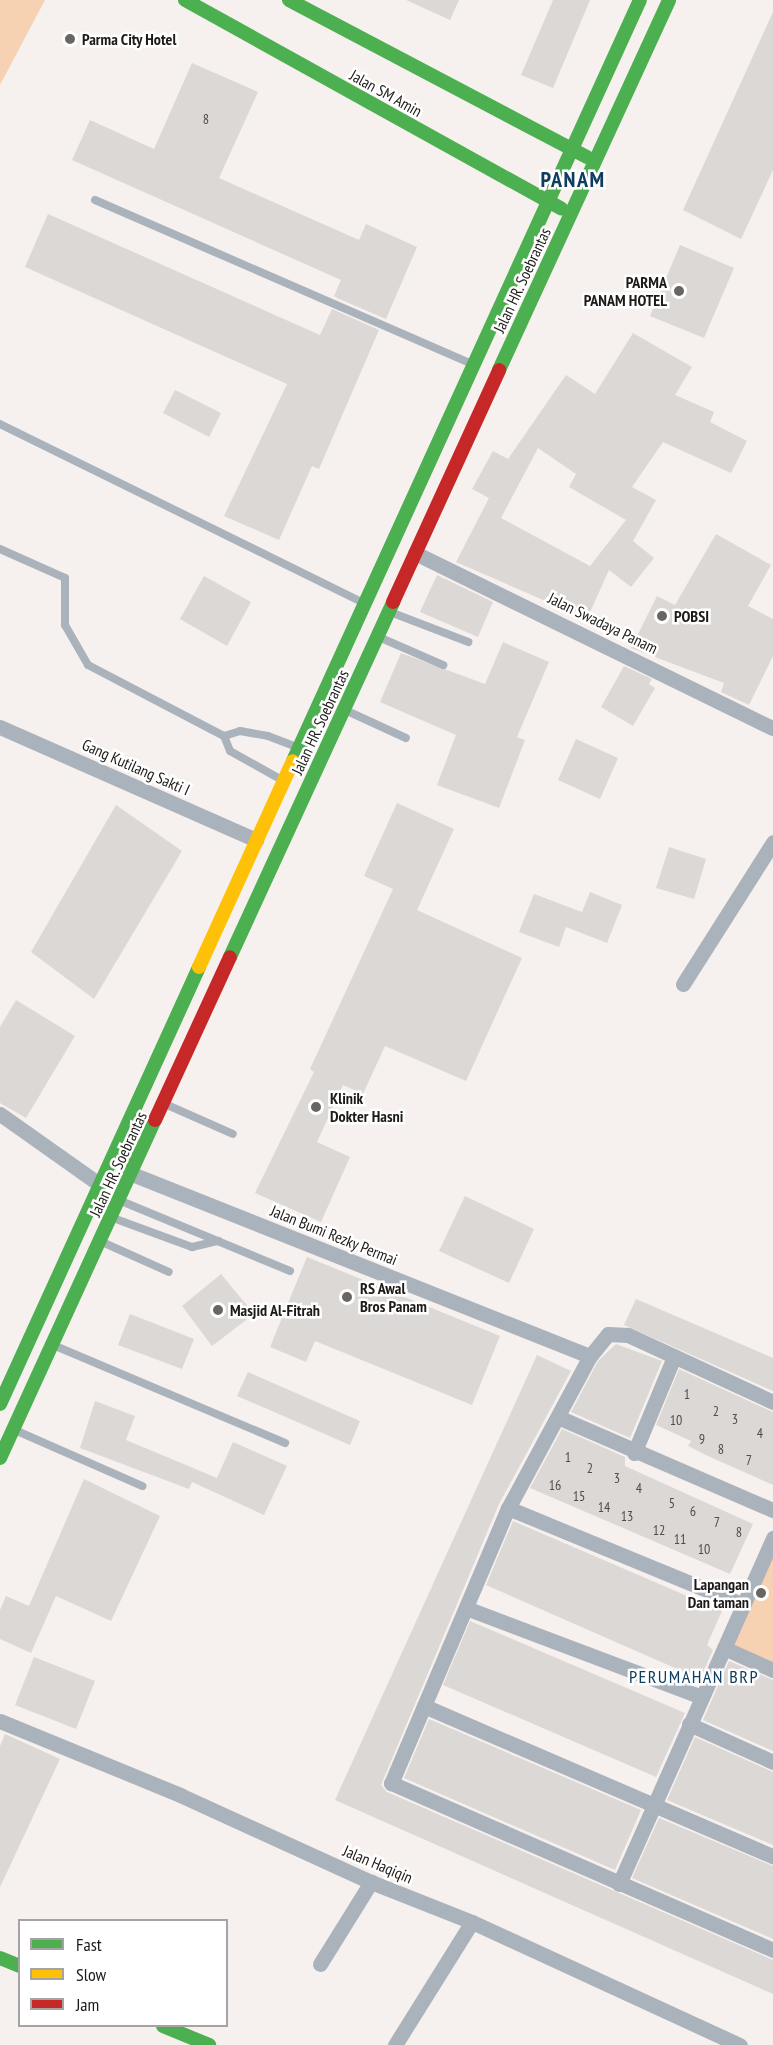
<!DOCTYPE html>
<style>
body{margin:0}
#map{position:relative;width:773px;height:2045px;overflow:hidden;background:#f6f1ee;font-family:"PT Sans Narrow",sans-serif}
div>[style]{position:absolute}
.green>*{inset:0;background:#f6d2b2}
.building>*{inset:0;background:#dcd8d6}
.lane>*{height:8px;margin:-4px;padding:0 4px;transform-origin:4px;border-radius:4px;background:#aab3bc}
.street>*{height:15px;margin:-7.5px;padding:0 7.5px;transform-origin:7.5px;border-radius:7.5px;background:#aab3bc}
.fast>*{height:14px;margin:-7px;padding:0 7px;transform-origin:7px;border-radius:7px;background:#4caf50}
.slow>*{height:14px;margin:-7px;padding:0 7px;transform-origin:7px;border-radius:7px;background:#ffc107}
.jam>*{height:14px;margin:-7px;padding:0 7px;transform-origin:7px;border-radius:7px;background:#c62828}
.dots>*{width:16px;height:16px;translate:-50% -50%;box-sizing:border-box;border:3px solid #fff;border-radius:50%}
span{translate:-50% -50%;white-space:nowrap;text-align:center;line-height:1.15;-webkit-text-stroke:5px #fff;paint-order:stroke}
.number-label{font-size:14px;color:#4f4c4a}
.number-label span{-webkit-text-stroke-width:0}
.poi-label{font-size:16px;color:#1d1a18;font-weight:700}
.left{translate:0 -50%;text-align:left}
.right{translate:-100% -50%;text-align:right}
.street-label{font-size:16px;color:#1d1a18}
.neighbourhood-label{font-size:18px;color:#0d3d61;letter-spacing:1.5px}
.district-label{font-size:22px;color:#0d3d61;font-weight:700;letter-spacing:1.5px}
.legend{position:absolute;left:18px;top:1919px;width:210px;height:108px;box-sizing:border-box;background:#fff;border:2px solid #a5a3a3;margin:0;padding:8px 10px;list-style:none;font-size:18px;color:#1d1a18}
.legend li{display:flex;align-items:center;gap:12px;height:30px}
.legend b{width:30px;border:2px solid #a5a3a3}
</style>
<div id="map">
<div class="green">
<div style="clip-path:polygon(0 0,45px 0,0 85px)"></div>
<div style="clip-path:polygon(773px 1538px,773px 1670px,724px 1648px)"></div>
</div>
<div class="building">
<div style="clip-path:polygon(406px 0,459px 0,450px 20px)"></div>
<div style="clip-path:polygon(553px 0,590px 0,553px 88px,521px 75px)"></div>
<div style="clip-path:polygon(773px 12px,773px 170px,741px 239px,683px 210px)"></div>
<div style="clip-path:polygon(192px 63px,258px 92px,219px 178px,359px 240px,366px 224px,417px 247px,386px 319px,337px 298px,334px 296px,341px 280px,72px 160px,90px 120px,154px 149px)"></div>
<div style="clip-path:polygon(48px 214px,320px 335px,332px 309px,379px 330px,319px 469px,312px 466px,279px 540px,224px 516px,287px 384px,25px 267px)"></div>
<div style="clip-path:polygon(680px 245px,734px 268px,704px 338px,650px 316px)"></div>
<div style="clip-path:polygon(evenodd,633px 333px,692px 367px,675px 395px,714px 412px,710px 422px,747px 441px,731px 473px,663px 442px,632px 487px,656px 500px,633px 541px,654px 558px,631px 587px,609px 570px,587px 619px,456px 562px,489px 498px,472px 489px,493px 451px,508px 459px,566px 375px,595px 394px,633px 333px,538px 448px,576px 474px,569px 487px,626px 520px,590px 566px,501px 518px,538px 448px)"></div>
<div style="clip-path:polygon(175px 390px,221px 413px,209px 437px,163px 413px)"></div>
<div style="clip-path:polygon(716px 534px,771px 565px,748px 606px,773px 619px,773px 656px,749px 705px,721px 692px,724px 683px,631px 648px,657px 596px,675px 605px)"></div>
<div style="clip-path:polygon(437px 575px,493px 602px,478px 637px,420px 612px)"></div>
<div style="clip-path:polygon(204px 576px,251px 602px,227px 646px,180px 619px)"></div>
<div style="clip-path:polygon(503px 642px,549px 662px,517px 737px,525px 740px,499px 808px,437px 785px,456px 735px,380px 702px,401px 653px,485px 684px)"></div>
<div style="clip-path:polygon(624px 666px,652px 679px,649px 684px,655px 688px,633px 726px,601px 707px)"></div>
<div style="clip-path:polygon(576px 739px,618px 758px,600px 799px,558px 780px)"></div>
<div style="clip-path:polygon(397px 803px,454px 829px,417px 910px,522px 958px,466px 1081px,385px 1046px,363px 1094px,343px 1085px,317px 1142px,350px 1157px,321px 1222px,255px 1193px,314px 1072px,310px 1069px,393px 889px,364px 876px)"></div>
<div style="clip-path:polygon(116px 805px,182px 851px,94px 999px,31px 952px)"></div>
<div style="clip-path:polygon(669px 847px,706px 859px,694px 899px,656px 888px)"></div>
<div style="clip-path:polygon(590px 892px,622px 905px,607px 943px,566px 927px,559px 947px,519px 932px,534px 894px,582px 912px)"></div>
<div style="clip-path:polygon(16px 1000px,75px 1036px,26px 1118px,0 1103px,0 1027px)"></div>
<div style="clip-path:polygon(465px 1196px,534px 1229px,509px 1283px,439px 1251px)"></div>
<div style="clip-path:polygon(307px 1257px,500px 1336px,472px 1405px,315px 1341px,306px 1362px,270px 1347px)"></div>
<div style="clip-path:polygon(221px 1274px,254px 1314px,212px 1346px,182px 1306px)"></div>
<div style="clip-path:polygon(636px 1299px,773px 1358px,773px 1391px,624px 1325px)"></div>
<div style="clip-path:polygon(130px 1314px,194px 1339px,182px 1369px,118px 1345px)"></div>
<div style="clip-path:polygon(616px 1344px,662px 1361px,630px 1438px,571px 1412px,598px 1361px)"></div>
<div style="clip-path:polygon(537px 1355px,571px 1371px,499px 1504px,381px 1785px,387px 1792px,773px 1960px,773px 1994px,335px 1800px)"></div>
<div style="clip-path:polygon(679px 1369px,773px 1412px,773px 1485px,708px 1456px,688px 1446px,691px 1441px,656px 1425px)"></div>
<div style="clip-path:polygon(248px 1372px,360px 1421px,350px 1445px,237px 1396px)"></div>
<div style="clip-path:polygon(95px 1401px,135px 1416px,126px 1440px,217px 1478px,233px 1442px,287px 1466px,264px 1515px,192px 1482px,189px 1489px,80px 1448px)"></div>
<div style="clip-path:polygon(562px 1429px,625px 1457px,625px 1466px,753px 1524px,730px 1574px,530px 1488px)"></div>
<div style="clip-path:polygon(84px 1479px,160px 1516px,111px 1621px,56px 1596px,31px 1653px,0 1639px,0 1610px,6px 1596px,29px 1606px)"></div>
<div style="clip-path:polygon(513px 1521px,722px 1611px,707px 1645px,713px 1650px,700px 1679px,486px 1585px)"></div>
<div style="clip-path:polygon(470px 1621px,685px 1713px,656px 1777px,443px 1685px)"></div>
<div style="clip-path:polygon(34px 1657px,95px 1681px,76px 1729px,15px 1705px)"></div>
<div style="clip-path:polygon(729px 1661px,773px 1680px,773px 1751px,703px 1720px)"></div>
<div style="clip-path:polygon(429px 1719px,641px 1810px,615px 1870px,404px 1778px)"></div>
<div style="clip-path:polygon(5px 1734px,60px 1759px,0 1887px,0 1746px)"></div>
<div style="clip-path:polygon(695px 1737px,773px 1772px,773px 1845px,667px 1800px)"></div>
<div style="clip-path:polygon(659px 1818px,773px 1866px,773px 1939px,632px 1878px)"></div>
</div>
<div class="lane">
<div style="left:95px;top:200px;width:409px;rotate:23.5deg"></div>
<div style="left:0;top:424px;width:402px;rotate:26.2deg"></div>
<div style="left:0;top:549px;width:71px;rotate:24deg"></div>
<div style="left:65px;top:578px;width:47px;rotate:90deg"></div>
<div style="left:65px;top:625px;width:46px;rotate:60.1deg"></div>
<div style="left:88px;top:665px;width:153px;rotate:27.6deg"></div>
<div style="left:224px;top:736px;width:16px;rotate:68deg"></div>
<div style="left:230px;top:751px;width:60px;rotate:29.1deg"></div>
<div style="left:390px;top:612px;width:84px;rotate:21deg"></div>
<div style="left:381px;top:638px;width:68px;rotate:23.5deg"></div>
<div style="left:345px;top:710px;width:67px;rotate:24.7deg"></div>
<div style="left:224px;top:736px;width:17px;rotate:-17deg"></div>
<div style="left:240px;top:731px;width:28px;rotate:10deg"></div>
<div style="left:268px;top:736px;width:30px;rotate:21deg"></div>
<div style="left:165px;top:1104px;width:74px;rotate:23.8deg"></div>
<div style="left:121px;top:1201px;width:183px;rotate:22.5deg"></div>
<div style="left:113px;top:1218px;width:84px;rotate:20.2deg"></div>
<div style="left:192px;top:1247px;width:27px;rotate:-13deg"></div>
<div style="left:102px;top:1242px;width:73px;rotate:24.1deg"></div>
<div style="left:53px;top:1345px;width:252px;rotate:22.9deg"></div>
<div style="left:17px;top:1431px;width:137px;rotate:23.7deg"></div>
</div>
<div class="street">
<div style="left:415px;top:553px;width:398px;rotate:26.1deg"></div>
<div style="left:0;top:727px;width:280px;rotate:23.8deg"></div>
<div style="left:683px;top:984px;width:168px;rotate:-57.6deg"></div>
<div style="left:0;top:1114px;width:121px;rotate:35.3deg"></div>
<div style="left:132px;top:1174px;width:493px;rotate:21.7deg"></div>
<div style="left:773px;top:1402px;width:160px;rotate:-155.2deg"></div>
<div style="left:628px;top:1335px;width:20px;rotate:-177deg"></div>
<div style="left:608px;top:1334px;width:28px;rotate:129deg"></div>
<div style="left:590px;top:1356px;width:173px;rotate:118.3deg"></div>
<div style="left:508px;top:1508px;width:299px;rotate:113deg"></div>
<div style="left:391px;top:1783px;width:417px;rotate:23.6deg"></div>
<div style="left:560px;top:1418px;width:232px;rotate:23.4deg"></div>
<div style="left:634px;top:1453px;width:104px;rotate:-67.4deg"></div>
<div style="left:508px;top:1508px;width:254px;rotate:22.4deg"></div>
<div style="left:466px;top:1608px;width:252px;rotate:20.7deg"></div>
<div style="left:724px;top:1648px;width:54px;rotate:24.2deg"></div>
<div style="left:424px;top:1706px;width:380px;rotate:23.3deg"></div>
<div style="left:0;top:1721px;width:195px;rotate:22.3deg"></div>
<div style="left:180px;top:1795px;width:210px;rotate:24.5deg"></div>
<div style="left:371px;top:1882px;width:109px;rotate:21.6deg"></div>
<div style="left:472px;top:1922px;width:295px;rotate:24.7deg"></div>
<div style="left:689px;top:1724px;width:92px;rotate:24.3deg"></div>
<div style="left:619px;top:1884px;width:379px;rotate:-66deg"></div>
<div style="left:320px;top:1964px;width:97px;rotate:-58.1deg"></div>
<div style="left:395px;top:2045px;width:145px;rotate:-58deg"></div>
</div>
<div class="fast">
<div style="left:185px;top:0;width:430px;rotate:29deg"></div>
<div style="left:289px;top:0;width:337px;rotate:27.8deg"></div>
<div style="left:499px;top:370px;width:407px;rotate:-65.3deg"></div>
<div style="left:293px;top:761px;width:836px;rotate:-65.49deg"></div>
<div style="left:230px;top:957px;width:391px;rotate:-65.3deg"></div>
<div style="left:0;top:1404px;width:480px;rotate:-65.5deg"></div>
<div style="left:0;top:1458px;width:372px;rotate:-65.4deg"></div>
<div style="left:0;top:1958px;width:22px;rotate:22deg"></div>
<div style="left:163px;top:2026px;width:50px;rotate:22.4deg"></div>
</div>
<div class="slow">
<div style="left:199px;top:967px;width:226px;rotate:-65.5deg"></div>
</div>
<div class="jam">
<div style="left:393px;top:602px;width:255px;rotate:-65.4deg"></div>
<div style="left:155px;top:1120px;width:179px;rotate:-65.3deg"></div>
</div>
<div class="dots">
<div style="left:70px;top:39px;background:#696563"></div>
<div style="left:679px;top:291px;background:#696563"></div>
<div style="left:662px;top:616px;background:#696563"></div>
<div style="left:316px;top:1107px;background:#696563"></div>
<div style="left:347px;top:1297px;background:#696563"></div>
<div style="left:218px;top:1310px;background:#696563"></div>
<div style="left:761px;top:1593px;background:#696563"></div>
</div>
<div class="number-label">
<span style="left:206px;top:119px">8</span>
<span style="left:687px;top:1394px">1</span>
<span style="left:716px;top:1411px">2</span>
<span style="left:735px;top:1419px">3</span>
<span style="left:676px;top:1420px">10</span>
<span style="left:760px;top:1433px">4</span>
<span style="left:702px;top:1439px">9</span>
<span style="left:721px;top:1449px">8</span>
<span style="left:568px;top:1457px">1</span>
<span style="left:749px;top:1460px">7</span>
<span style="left:590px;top:1468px">2</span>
<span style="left:617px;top:1478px">3</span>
<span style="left:555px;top:1485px">16</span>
<span style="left:639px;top:1488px">4</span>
<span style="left:579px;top:1496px">15</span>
<span style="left:672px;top:1503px">5</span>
<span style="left:604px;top:1507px">14</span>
<span style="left:693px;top:1511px">6</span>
<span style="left:627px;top:1516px">13</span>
<span style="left:717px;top:1522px">7</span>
<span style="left:659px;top:1530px">12</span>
<span style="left:739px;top:1532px">8</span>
<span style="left:680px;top:1539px">11</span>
<span style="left:704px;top:1549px">10</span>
</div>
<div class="poi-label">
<span class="left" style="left:82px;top:39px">Parma City Hotel</span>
<span class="right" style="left:667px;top:291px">PARMA<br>PANAM HOTEL</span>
<span class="left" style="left:674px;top:616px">POBSI</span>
<span class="left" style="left:330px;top:1107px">Klinik<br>Dokter Hasni</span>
<span class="left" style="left:360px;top:1297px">RS Awal<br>Bros Panam</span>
<span class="left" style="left:230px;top:1310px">Masjid Al-Fitrah</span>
<span class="right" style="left:749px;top:1593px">Lapangan<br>Dan taman</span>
</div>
<div class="street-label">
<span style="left:386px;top:93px;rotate:29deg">Jalan SM Amin</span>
<span style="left:522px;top:280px;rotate:-65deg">Jalan HR. Soebrantas</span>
<span style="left:603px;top:623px;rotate:26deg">Jalan Swadaya Panam</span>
<span style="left:320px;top:722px;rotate:-65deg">Jalan HR. Soebrantas</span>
<span style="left:136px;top:767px;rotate:24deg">Gang Kutilang Sakti I</span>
<span style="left:118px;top:1164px;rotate:-65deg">Jalan HR. Soebrantas</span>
<span style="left:334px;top:1235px;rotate:22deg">Jalan Bumi Rezky Permai</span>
<span style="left:378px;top:1864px;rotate:23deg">Jalan Haqiqin</span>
</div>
<div class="neighbourhood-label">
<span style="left:694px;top:1677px">PERUMAHAN BRP</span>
</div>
<div class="district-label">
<span style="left:573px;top:180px">PANAM</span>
</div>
<ul class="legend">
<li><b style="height:8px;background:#4caf50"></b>Fast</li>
<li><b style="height:8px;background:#ffc107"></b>Slow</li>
<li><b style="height:8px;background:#c62828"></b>Jam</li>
</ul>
</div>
